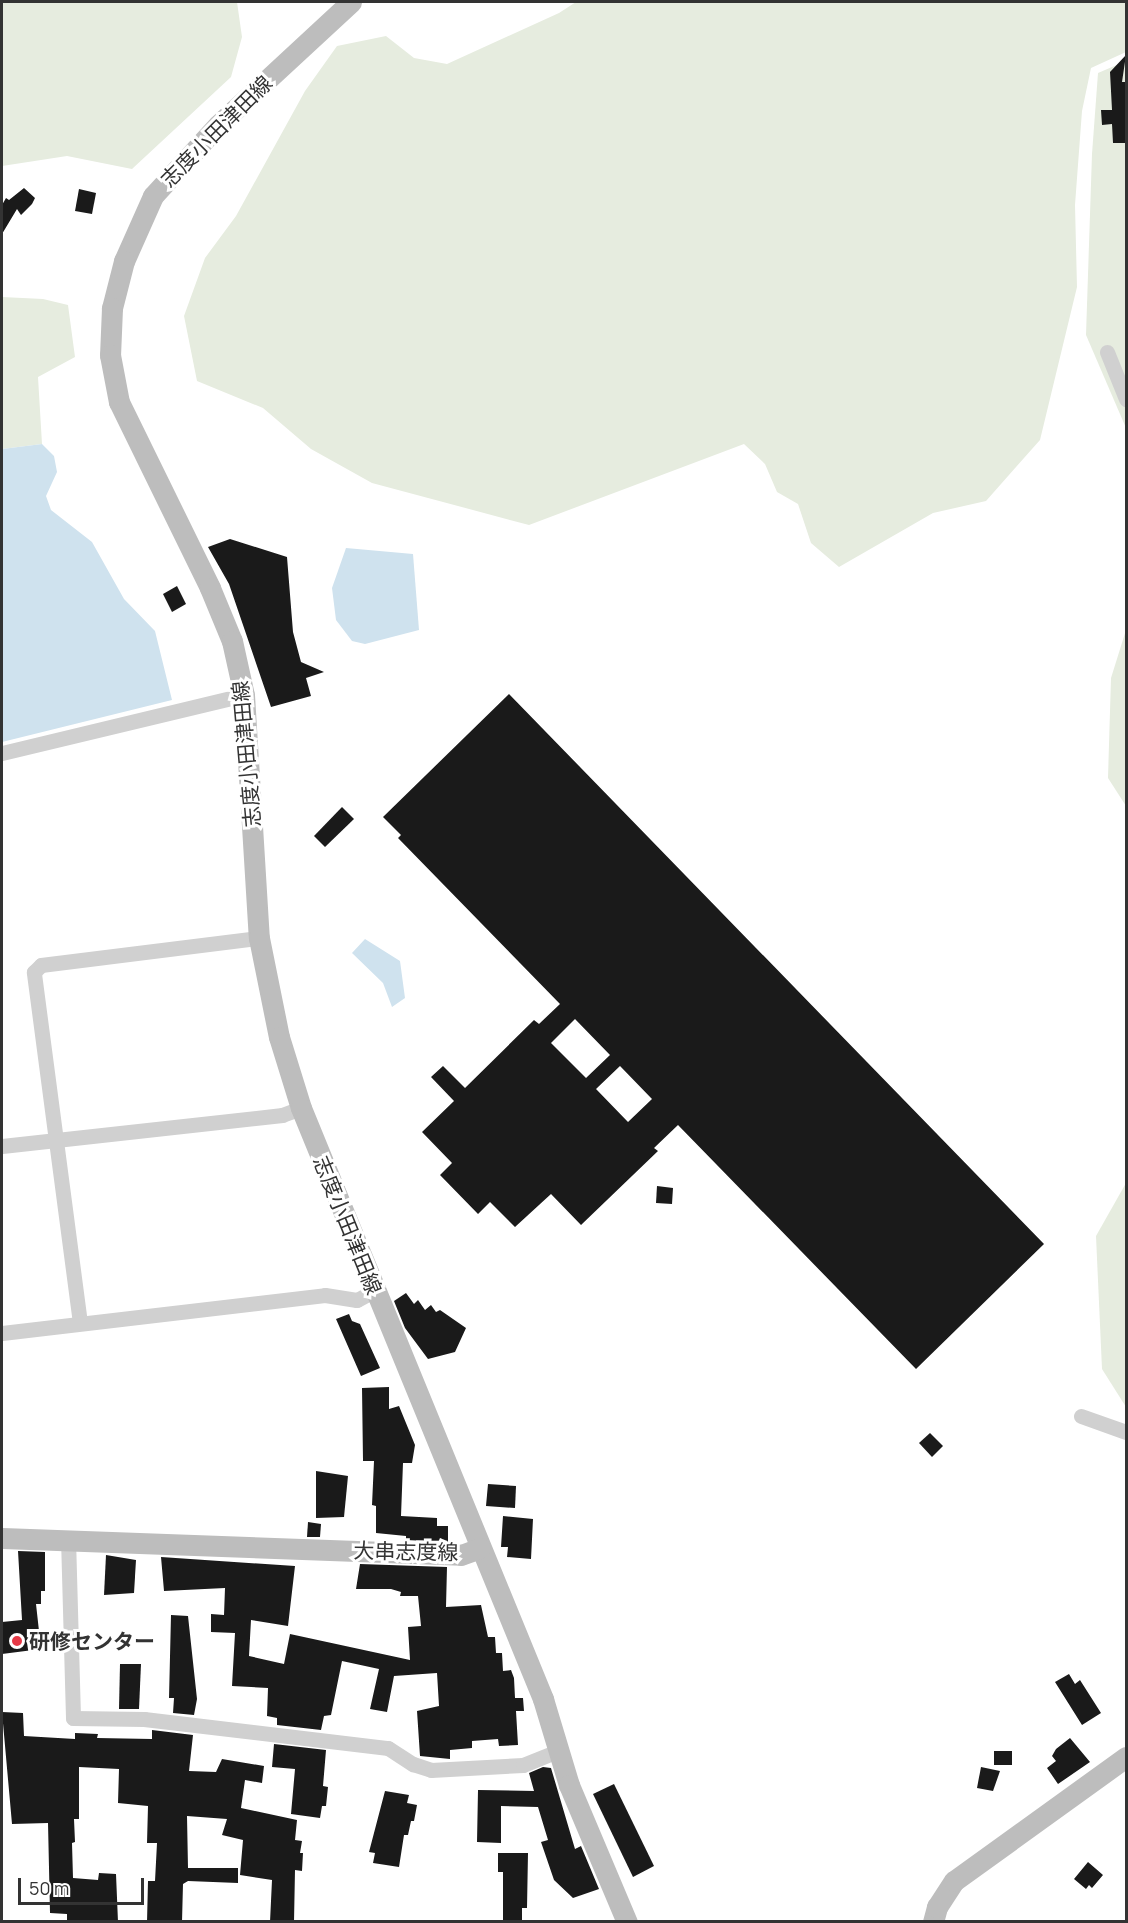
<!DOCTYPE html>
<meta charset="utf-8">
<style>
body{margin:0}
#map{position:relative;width:1128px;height:1923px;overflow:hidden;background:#fff;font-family:Manrope,"Noto Sans JP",sans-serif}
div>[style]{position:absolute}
.green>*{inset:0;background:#e6ecdf}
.water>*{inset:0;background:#cfe2ee}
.building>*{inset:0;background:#1a1a1a}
.street>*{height:15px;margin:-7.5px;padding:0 7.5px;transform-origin:7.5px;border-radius:7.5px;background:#d0d0d0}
.secondary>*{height:21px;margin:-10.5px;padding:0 10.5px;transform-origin:10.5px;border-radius:10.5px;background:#bdbdbd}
.dots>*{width:16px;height:16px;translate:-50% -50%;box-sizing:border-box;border:3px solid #fff;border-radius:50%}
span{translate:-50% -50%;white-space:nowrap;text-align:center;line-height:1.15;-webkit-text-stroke:6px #fff;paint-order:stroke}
.street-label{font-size:21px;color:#333}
.poi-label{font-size:21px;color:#333;font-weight:700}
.left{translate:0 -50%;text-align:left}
.frame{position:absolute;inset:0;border:3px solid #333;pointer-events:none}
.scale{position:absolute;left:18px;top:1878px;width:126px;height:27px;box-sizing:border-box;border:3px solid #333;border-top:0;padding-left:8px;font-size:18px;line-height:21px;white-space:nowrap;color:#333;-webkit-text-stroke:4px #fff;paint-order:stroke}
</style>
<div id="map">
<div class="green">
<div style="clip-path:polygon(2px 2px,237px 2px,242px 37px,231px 77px,132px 169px,67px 156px,2px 166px)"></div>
<div style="clip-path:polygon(576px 2px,1126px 2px,1126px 52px,1091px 68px,1082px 111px,1075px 205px,1077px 287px,1040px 440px,986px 501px,933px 513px,839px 567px,811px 543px,798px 504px,777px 492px,765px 464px,744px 444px,529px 525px,372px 483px,311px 449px,263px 408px,197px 381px,184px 316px,205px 258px,236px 216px,305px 91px,337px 46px,386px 36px,414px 58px,447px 64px,559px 13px)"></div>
<div style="clip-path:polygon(1126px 61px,1126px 428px,1086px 335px,1092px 154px,1098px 73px)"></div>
<div style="clip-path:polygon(2px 297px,43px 299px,68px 305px,75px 357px,38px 377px,42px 444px,2px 449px)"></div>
<div style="clip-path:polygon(1126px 630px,1126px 806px,1108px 778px,1111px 678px)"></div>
<div style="clip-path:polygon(1126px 1183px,1126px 1407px,1102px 1369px,1096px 1236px)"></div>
</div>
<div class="water">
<div style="clip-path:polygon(42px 444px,54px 456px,57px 472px,46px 496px,51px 510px,92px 542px,124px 599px,155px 631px,172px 700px,2px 742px,2px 449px)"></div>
<div style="clip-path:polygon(346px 548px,413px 554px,419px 630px,365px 644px,352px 641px,336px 620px,332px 588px)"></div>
<div style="clip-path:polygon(365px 939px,400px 961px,405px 998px,392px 1007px,383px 983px,352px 953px)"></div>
</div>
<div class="building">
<div style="clip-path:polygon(1126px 55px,1122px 82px,1126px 82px,1126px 143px,1113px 143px,1112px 124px,1102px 125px,1101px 110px,1112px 110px,1110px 72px)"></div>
<div style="clip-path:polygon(24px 188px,35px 198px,32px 204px,21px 215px,17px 209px,2px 234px,2px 205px,6px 198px,9px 200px)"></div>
<div style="clip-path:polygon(79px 189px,96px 193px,92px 214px,75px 211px)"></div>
<div style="clip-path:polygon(230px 539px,287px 557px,293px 632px,301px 662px,324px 672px,306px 678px,311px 696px,271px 707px,229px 584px,208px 547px)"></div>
<div style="clip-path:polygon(177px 586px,186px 604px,172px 612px,163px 594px)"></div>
<div style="clip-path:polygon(evenodd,509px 694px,1044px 1244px,916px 1369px,678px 1125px,654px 1148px,658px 1151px,581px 1225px,551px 1194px,515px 1227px,490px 1202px,478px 1214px,440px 1175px,452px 1163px,422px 1132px,454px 1101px,431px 1077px,443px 1066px,465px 1088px,534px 1020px,539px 1024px,560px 1004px,398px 838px,401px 835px,383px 817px,509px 694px,575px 1019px,610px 1055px,586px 1078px,551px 1043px,575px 1019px,509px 694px,620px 1066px,652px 1099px,628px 1122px,596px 1089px,620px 1066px)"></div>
<div style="clip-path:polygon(342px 807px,354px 819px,325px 847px,314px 836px)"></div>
<div style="clip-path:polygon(657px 1186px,673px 1188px,672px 1204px,656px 1203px)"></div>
<div style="clip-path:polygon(406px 1293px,414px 1304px,418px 1300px,425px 1310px,431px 1305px,436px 1312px,440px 1310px,466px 1328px,455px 1352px,428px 1359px,405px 1328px,396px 1306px,394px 1301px)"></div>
<div style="clip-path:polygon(349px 1314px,352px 1321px,360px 1324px,380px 1368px,361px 1376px,336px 1319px)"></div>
<div style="clip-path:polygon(389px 1387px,389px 1409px,399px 1406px,415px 1445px,412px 1463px,403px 1463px,401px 1516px,437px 1518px,437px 1526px,448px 1526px,448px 1542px,406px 1540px,406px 1536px,376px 1533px,376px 1506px,372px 1505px,374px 1461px,363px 1461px,362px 1388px)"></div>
<div style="clip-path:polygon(930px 1433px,943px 1446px,932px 1457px,919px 1443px)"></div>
<div style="clip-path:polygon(316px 1471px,348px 1476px,344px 1517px,316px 1518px)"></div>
<div style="clip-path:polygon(488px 1484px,516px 1486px,515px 1508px,486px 1506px)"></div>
<div style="clip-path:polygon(503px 1516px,533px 1519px,531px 1559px,507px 1557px,508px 1547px,501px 1547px)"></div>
<div style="clip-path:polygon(308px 1522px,321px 1524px,320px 1537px,307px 1537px)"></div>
<div style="clip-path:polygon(18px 1551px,45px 1552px,45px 1591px,41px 1591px,41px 1604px,36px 1604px,41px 1649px,2px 1654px,2px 1622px,22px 1620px)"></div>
<div style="clip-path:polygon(106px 1555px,136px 1560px,134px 1593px,104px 1595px)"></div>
<div style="clip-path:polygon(161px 1557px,295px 1566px,288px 1626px,251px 1620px,249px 1656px,284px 1664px,290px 1634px,410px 1660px,408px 1627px,421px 1626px,418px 1596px,400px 1596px,401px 1592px,391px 1589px,356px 1589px,360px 1564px,447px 1567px,446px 1607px,481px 1605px,488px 1637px,495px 1637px,496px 1653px,502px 1653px,503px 1671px,511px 1670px,514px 1678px,515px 1698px,523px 1698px,524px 1711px,516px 1711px,518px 1745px,499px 1746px,498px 1739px,472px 1741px,472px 1748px,450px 1750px,450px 1759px,420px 1756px,417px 1711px,439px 1706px,437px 1673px,394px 1676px,387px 1712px,370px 1709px,379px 1669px,342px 1661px,331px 1715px,324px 1716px,321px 1730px,277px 1725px,277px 1718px,267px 1716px,268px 1688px,232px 1686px,235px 1633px,211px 1632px,211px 1614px,224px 1615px,225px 1588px,164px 1591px)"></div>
<div style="clip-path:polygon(171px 1615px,188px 1616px,197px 1699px,194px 1715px,173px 1713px,174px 1698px,169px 1698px)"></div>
<div style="clip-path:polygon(120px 1664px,141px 1664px,139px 1709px,119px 1709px)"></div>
<div style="clip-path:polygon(1069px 1674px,1075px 1684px,1080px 1680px,1101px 1713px,1082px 1725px,1055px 1682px)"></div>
<div style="clip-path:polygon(2px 1712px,23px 1713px,24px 1736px,75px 1739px,75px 1733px,98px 1734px,97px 1738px,152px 1739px,152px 1730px,193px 1735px,189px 1771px,216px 1772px,222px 1759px,264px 1766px,262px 1783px,245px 1780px,241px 1808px,297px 1820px,295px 1840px,302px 1841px,300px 1853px,303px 1853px,302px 1871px,295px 1870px,294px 1922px,270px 1922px,272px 1880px,240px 1875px,243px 1840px,222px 1835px,227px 1819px,187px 1816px,188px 1868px,238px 1868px,238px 1883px,188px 1881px,183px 1884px,182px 1922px,147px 1922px,148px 1881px,155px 1881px,157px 1843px,147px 1843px,148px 1806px,118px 1803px,119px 1769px,79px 1767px,79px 1819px,74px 1819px,75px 1842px,72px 1843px,73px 1878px,98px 1880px,99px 1873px,116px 1874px,118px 1922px,67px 1922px,67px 1914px,50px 1913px,48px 1823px,12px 1824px)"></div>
<div style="clip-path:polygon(1070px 1738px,1090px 1762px,1058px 1784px,1047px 1768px,1056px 1761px,1052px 1756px,1056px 1749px)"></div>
<div style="clip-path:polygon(274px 1744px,326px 1750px,323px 1786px,328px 1787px,326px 1806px,322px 1806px,320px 1818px,291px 1814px,295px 1769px,272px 1767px)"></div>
<div style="clip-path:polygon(994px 1751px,1012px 1751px,1012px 1765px,994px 1765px)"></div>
<div style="clip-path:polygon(543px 1767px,551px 1768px,575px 1849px,581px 1846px,599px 1889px,573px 1898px,554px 1880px,541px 1842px,548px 1840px,538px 1807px,501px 1806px,501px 1843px,477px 1842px,478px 1790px,534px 1791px,529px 1773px)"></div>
<div style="clip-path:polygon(981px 1767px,1000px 1771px,993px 1791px,977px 1788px)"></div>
<div style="clip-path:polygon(614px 1784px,654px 1866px,633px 1877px,593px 1794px)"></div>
<div style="clip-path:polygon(385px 1791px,409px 1795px,407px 1803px,417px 1805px,414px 1821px,411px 1821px,408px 1835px,404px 1835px,399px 1867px,373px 1863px,375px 1853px,369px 1852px)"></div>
<div style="clip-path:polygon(498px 1853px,528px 1853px,527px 1908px,522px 1908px,522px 1922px,503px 1922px,503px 1872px,498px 1872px)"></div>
<div style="clip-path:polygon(1088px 1862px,1103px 1875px,1092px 1888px,1089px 1885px,1086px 1889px,1074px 1879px)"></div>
</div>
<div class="street">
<div style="left:1107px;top:352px;width:51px;rotate:68deg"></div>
<div style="left:2px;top:753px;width:249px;rotate:-13.5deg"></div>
<div style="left:2px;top:1146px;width:282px;rotate:-6.3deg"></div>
<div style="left:282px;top:1115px;width:20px;rotate:-20deg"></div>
<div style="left:80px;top:1323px;width:354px;rotate:-97.5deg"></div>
<div style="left:34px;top:972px;width:10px;rotate:-45deg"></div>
<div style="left:41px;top:965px;width:220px;rotate:-7.1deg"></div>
<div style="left:2px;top:1333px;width:325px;rotate:-6.7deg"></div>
<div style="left:325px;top:1295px;width:32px;rotate:9deg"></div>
<div style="left:357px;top:1300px;width:21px;rotate:-29deg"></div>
<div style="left:1081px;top:1416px;width:48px;rotate:19.6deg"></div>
<div style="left:68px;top:1538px;width:180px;rotate:88.4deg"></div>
<div style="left:73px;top:1718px;width:71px;rotate:0.8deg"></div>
<div style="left:144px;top:1719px;width:246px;rotate:6.8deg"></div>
<div style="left:388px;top:1748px;width:30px;rotate:33deg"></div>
<div style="left:413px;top:1764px;width:19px;rotate:18deg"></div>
<div style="left:431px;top:1770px;width:92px;rotate:-3.1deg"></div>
<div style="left:523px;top:1765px;width:37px;rotate:-22deg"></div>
</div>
<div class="secondary">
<div style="left:351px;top:2px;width:181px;rotate:137.2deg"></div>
<div style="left:218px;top:125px;width:96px;rotate:132.5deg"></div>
<div style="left:153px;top:196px;width:71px;rotate:114deg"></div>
<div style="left:124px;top:261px;width:49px;rotate:104.3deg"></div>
<div style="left:112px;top:308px;width:47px;rotate:92.4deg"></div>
<div style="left:110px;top:355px;width:48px;rotate:79.2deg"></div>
<div style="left:119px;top:402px;width:207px;rotate:63.9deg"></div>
<div style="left:210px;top:588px;width:57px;rotate:67.5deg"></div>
<div style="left:232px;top:641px;width:55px;rotate:77.5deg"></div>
<div style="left:244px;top:695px;width:243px;rotate:86.5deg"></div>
<div style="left:259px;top:938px;width:101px;rotate:78.6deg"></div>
<div style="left:279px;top:1037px;width:74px;rotate:72.8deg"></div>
<div style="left:301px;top:1108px;width:639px;rotate:67.73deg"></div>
<div style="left:543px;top:1699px;width:90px;rotate:73.2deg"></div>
<div style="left:569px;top:1785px;width:149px;rotate:67.1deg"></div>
<div style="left:2px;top:1538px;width:459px;rotate:2.1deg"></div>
<div style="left:461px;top:1555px;width:20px;rotate:-20deg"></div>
<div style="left:933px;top:1922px;width:16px;rotate:-75deg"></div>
<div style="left:937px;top:1907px;width:31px;rotate:-57deg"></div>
<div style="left:954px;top:1881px;width:212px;rotate:-35.8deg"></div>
</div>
<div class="dots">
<div style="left:17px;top:1641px;background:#e63946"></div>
</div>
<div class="street-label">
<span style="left:216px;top:131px;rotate:-45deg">志度小田津田線</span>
<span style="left:246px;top:754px;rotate:-95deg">志度小田津田線</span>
<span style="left:348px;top:1225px;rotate:68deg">志度小田津田線</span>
<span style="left:406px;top:1551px;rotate:1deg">大串志度線</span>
</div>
<div class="poi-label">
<span class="left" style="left:29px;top:1641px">研修センター</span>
</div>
<div class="frame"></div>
<div class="scale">50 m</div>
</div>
